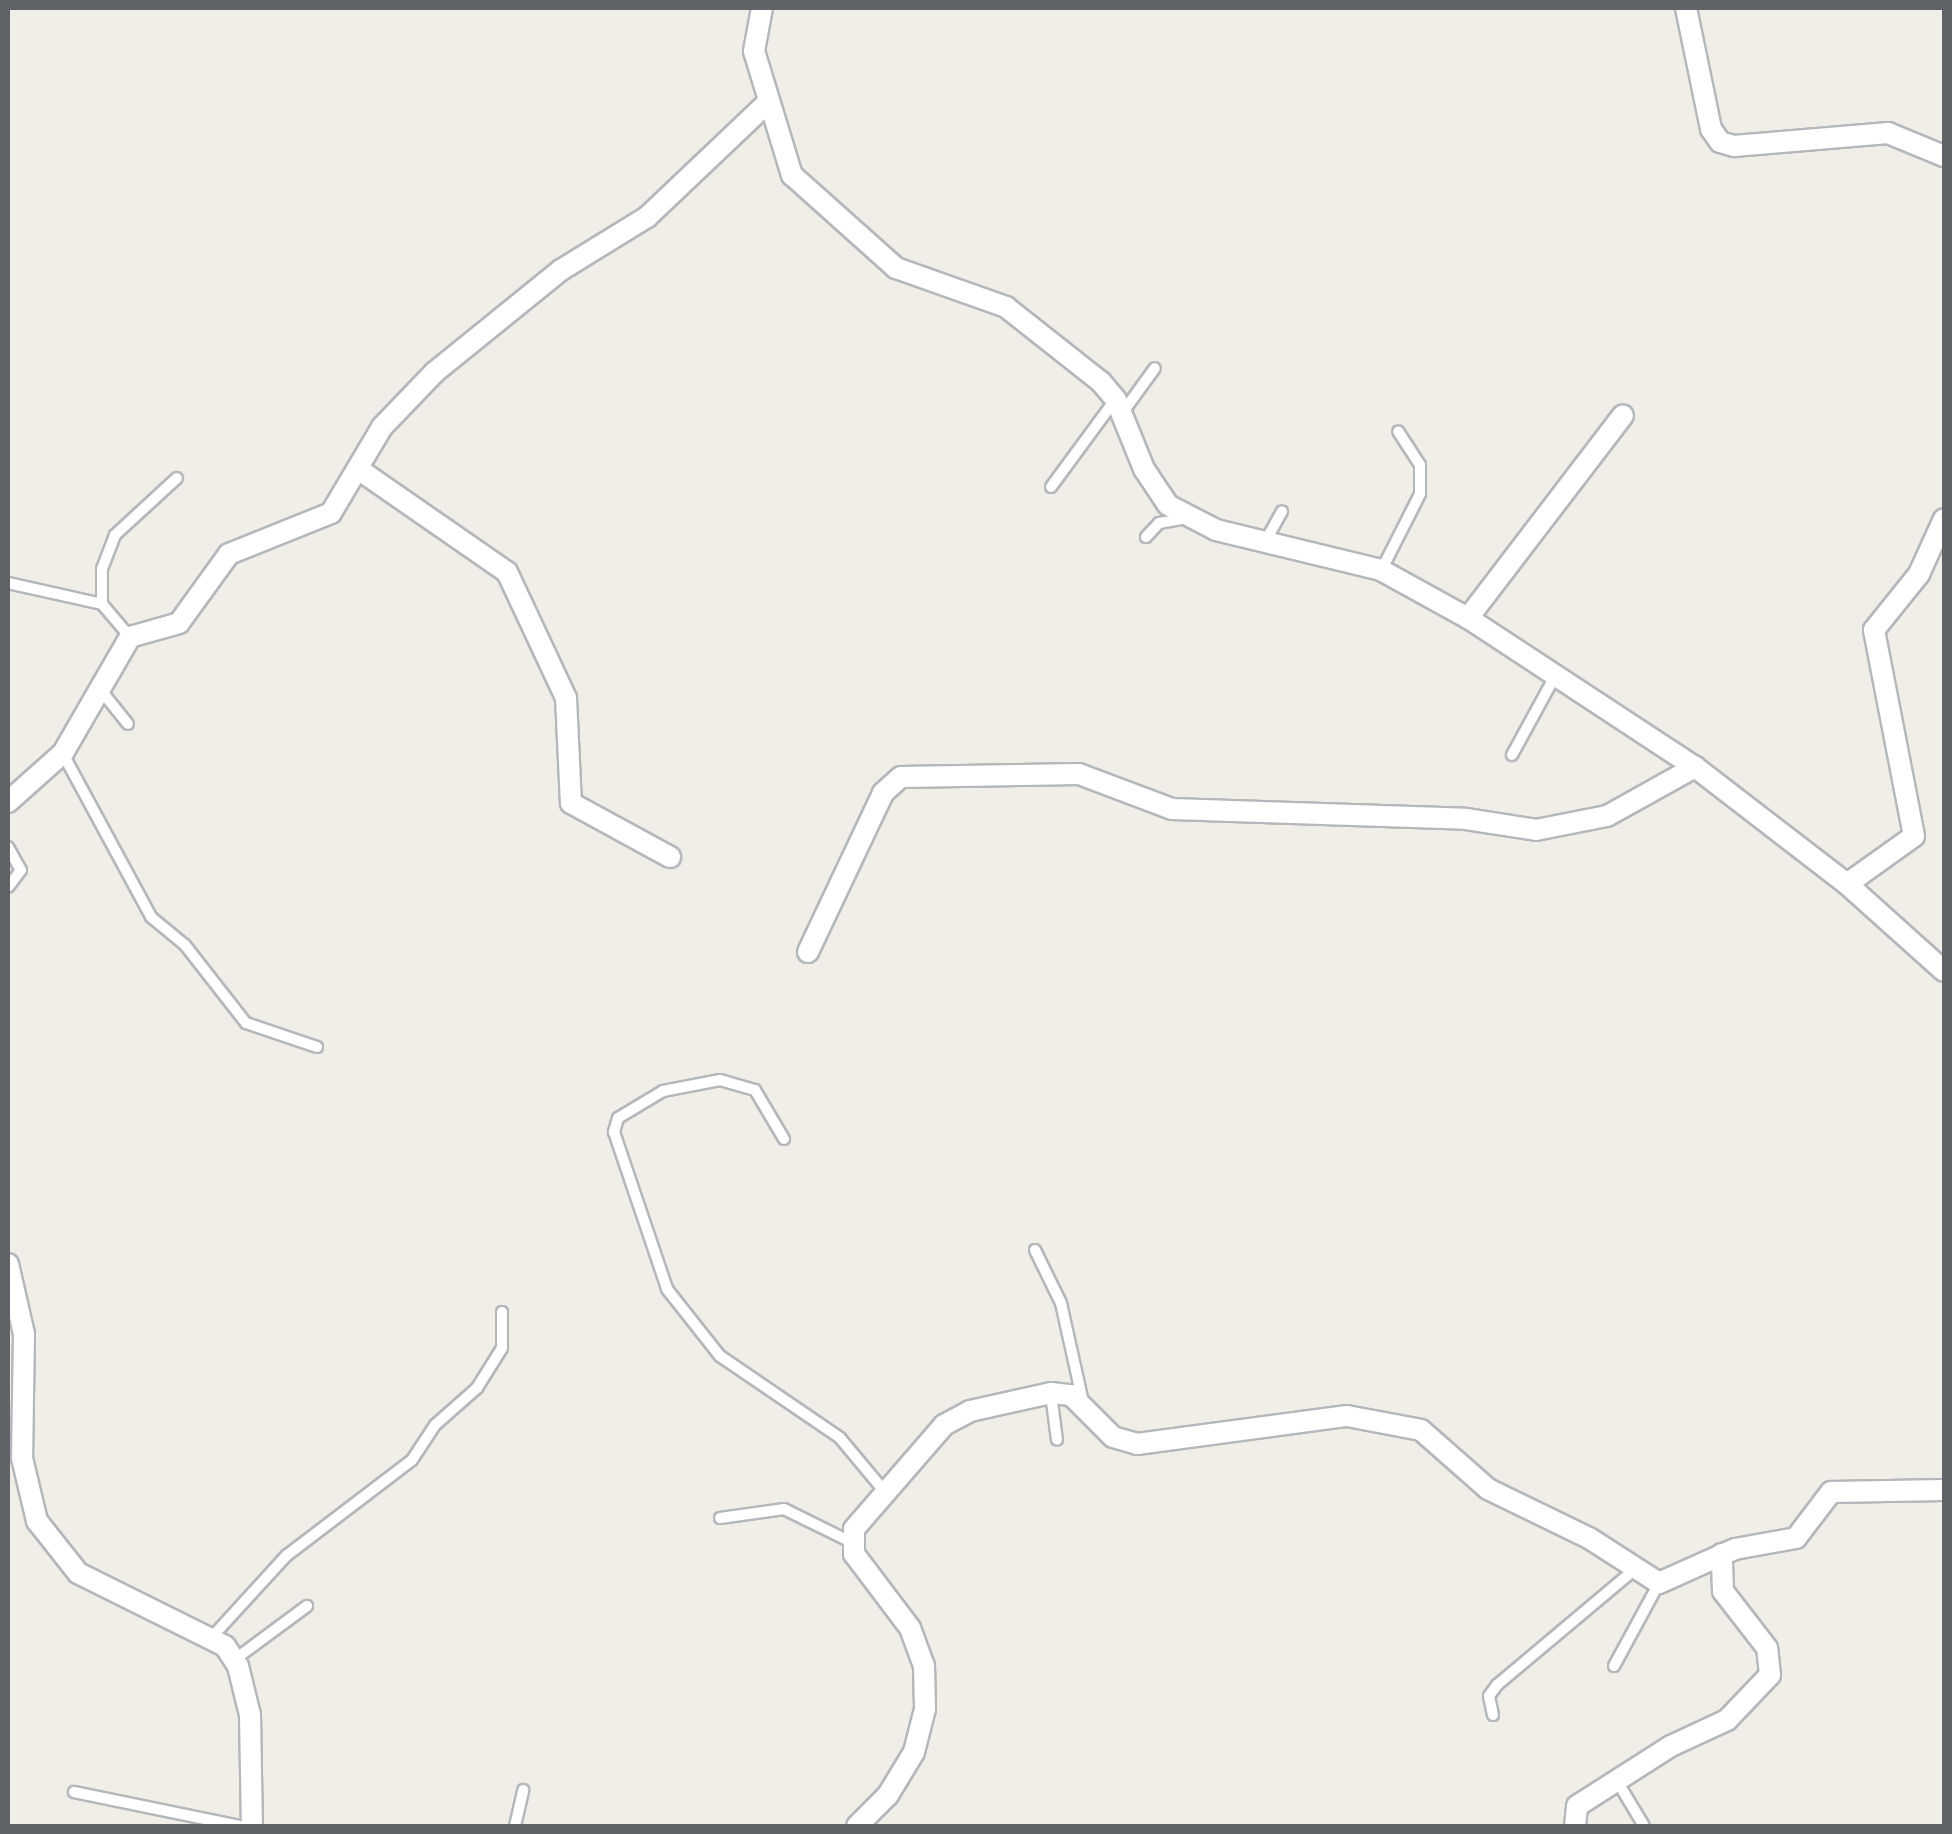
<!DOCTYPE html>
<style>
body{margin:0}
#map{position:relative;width:1952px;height:1834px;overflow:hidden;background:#f0eee7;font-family:Helvetica,sans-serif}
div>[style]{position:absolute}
.roads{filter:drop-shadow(2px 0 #b4b7bb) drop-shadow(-2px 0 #b4b7bb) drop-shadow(0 2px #b4b7bb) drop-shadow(0 -2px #b4b7bb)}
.service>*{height:10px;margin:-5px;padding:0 5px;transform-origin:5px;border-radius:5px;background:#fff}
.minor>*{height:20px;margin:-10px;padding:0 10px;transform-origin:10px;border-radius:10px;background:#fff}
span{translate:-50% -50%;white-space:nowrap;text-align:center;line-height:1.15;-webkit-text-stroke:9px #fff;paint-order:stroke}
.frame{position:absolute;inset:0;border:10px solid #5f6267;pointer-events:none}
</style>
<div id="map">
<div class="roads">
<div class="service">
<div style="left:1123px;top:412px;width:54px;rotate:-54deg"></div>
<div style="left:1051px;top:487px;width:108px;rotate:-53.7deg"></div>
<div style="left:1146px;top:537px;width:19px;rotate:-47deg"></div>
<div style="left:1159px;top:523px;width:27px;rotate:-10deg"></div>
<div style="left:1265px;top:542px;width:35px;rotate:-61deg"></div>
<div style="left:1382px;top:569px;width:84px;rotate:-63.1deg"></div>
<div style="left:1420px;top:494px;width:29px;rotate:-90deg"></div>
<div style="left:1420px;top:465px;width:40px;rotate:-122.9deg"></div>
<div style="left:8px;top:583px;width:96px;rotate:12.6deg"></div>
<div style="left:102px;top:604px;width:43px;rotate:49.7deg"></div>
<div style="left:102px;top:604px;width:35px;rotate:-90deg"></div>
<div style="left:102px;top:569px;width:36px;rotate:-69deg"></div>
<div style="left:115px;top:535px;width:84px;rotate:-42.6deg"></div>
<div style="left:99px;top:688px;width:46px;rotate:51.1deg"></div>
<div style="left:63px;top:754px;width:185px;rotate:61.6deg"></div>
<div style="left:151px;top:917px;width:44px;rotate:39.5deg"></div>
<div style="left:185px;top:945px;width:99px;rotate:52deg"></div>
<div style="left:246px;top:1023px;width:75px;rotate:18.7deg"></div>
<div style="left:1512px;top:755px;width:90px;rotate:-61.4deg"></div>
<div style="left:8px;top:847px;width:26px;rotate:61deg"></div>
<div style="left:21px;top:870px;width:21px;rotate:127deg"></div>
<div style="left:784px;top:1139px;width:57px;rotate:-120.6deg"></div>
<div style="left:755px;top:1090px;width:36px;rotate:-164deg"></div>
<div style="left:720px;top:1080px;width:58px;rotate:169.1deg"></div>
<div style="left:663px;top:1091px;width:52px;rotate:149deg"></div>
<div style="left:618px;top:1118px;width:15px;rotate:106deg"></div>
<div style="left:614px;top:1132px;width:166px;rotate:71.3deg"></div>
<div style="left:667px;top:1289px;width:85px;rotate:51.7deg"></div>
<div style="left:720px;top:1356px;width:145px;rotate:34.3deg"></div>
<div style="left:840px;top:1438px;width:70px;rotate:50.2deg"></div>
<div style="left:1035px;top:1250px;width:59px;rotate:63.9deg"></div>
<div style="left:1061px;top:1303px;width:101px;rotate:77.5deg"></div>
<div style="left:1051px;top:1394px;width:46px;rotate:82.6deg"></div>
<div style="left:720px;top:1518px;width:65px;rotate:-8deg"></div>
<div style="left:784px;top:1509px;width:75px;rotate:26.2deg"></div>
<div style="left:212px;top:1637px;width:110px;rotate:-47.6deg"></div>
<div style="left:286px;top:1556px;width:158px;rotate:-37.3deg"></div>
<div style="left:412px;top:1460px;width:42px;rotate:-56.7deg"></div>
<div style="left:435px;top:1425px;width:56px;rotate:-41.4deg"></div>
<div style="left:477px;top:1388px;width:47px;rotate:-58deg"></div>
<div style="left:502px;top:1348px;width:36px;rotate:-90deg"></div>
<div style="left:234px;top:1660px;width:91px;rotate:-36.5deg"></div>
<div style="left:1614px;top:1666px;width:94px;rotate:-61.5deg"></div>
<div style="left:1493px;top:1715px;width:19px;rotate:-102deg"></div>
<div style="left:1489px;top:1696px;width:14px;rotate:-54deg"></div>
<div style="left:1497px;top:1685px;width:179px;rotate:-40deg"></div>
<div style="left:1617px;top:1781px;width:52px;rotate:59deg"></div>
<div style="left:74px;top:1792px;width:169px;rotate:11.6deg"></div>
<div style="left:515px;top:1826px;width:37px;rotate:-77deg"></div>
</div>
<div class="minor">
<div style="left:762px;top:8px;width:44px;rotate:100.5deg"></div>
<div style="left:754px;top:51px;width:130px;rotate:73deg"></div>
<div style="left:792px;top:175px;width:140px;rotate:41.8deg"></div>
<div style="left:896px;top:268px;width:117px;rotate:19.5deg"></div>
<div style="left:1006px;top:307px;width:121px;rotate:38.3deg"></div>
<div style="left:1101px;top:382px;width:23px;rotate:50deg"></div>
<div style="left:1116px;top:400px;width:74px;rotate:67.9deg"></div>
<div style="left:1144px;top:469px;width:43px;rotate:56.3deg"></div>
<div style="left:1168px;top:505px;width:54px;rotate:27.5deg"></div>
<div style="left:1216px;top:530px;width:170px;rotate:13.6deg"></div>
<div style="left:1381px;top:570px;width:99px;rotate:28.9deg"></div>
<div style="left:1468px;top:618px;width:272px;rotate:33.3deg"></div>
<div style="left:1695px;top:767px;width:192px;rotate:37.6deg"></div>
<div style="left:1847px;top:884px;width:130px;rotate:41.9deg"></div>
<div style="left:1686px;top:8px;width:124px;rotate:78.3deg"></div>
<div style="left:1711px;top:129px;width:16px;rotate:55deg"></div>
<div style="left:1720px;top:142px;width:15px;rotate:16deg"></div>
<div style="left:1734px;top:146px;width:155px;rotate:-4.8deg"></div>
<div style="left:1888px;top:133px;width:61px;rotate:22.3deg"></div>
<div style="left:358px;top:469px;width:181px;rotate:34.7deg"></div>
<div style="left:507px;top:572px;width:139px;rotate:64.9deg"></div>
<div style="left:566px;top:698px;width:105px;rotate:87.3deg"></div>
<div style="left:571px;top:803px;width:113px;rotate:28.6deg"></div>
<div style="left:1468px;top:618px;width:255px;rotate:-52.6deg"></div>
<div style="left:8px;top:802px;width:74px;rotate:-41.7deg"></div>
<div style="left:63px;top:753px;width:134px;rotate:-60deg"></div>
<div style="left:130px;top:637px;width:51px;rotate:-15.9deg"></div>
<div style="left:179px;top:623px;width:85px;rotate:-54.1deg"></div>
<div style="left:229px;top:554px;width:110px;rotate:-21.9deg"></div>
<div style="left:331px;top:513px;width:100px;rotate:-59.3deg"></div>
<div style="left:382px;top:427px;width:76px;rotate:-46.1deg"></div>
<div style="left:435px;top:372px;width:162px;rotate:-39deg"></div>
<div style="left:561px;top:270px;width:101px;rotate:-31.6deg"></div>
<div style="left:647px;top:217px;width:163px;rotate:-43.5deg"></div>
<div style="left:1847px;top:884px;width:82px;rotate:-35.6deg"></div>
<div style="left:1914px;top:836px;width:210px;rotate:-101deg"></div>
<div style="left:1874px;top:630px;width:72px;rotate:-51.2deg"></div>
<div style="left:1919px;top:574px;width:60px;rotate:-65.6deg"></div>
<div style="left:808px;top:952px;width:176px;rotate:-64.7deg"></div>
<div style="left:883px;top:793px;width:24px;rotate:-42deg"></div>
<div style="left:901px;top:777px;width:178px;rotate:-1deg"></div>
<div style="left:1079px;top:774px;width:99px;rotate:20.6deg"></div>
<div style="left:1172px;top:809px;width:294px;rotate:1.9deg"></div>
<div style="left:1466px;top:819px;width:71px;rotate:8.9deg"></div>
<div style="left:1536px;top:830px;width:72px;rotate:-11.2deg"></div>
<div style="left:1607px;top:816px;width:101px;rotate:-29.1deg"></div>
<div style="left:8px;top:1264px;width:72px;rotate:77.1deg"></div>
<div style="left:24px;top:1334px;width:124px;rotate:90.9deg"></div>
<div style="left:22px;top:1458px;width:65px;rotate:76.6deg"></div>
<div style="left:37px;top:1521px;width:66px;rotate:51.7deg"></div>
<div style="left:78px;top:1573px;width:164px;rotate:26.4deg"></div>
<div style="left:225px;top:1646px;width:24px;rotate:57deg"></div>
<div style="left:238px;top:1666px;width:50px;rotate:76.2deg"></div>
<div style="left:250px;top:1715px;width:111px;rotate:89deg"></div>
<div style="left:857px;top:1826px;width:44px;rotate:-45deg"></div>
<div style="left:888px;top:1795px;width:50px;rotate:-58.8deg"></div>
<div style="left:914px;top:1752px;width:44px;rotate:-75.7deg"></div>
<div style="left:925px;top:1709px;width:43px;rotate:-91.3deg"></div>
<div style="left:924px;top:1666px;width:40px;rotate:-110.2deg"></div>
<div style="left:910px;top:1628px;width:93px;rotate:-127.1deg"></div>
<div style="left:854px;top:1554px;width:25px;rotate:-90deg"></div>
<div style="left:854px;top:1529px;width:138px;rotate:-49.1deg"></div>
<div style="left:944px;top:1425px;width:30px;rotate:-28deg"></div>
<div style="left:970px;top:1411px;width:83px;rotate:-12.5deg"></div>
<div style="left:1051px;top:1393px;width:20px;rotate:6deg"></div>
<div style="left:1071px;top:1395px;width:59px;rotate:45deg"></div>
<div style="left:1113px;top:1437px;width:25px;rotate:16deg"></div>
<div style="left:1137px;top:1444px;width:212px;rotate:-7.6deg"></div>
<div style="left:1347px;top:1416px;width:75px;rotate:10.7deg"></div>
<div style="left:1421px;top:1430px;width:89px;rotate:41.4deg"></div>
<div style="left:1488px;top:1489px;width:112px;rotate:25.9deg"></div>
<div style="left:1589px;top:1538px;width:83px;rotate:32.7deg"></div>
<div style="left:1659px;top:1583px;width:83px;rotate:-24.1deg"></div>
<div style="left:1735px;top:1549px;width:62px;rotate:-10.2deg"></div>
<div style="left:1796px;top:1538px;width:58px;rotate:-52.7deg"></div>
<div style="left:1831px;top:1492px;width:113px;rotate:-1deg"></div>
<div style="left:1575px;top:1826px;width:20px;rotate:-84deg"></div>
<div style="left:1577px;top:1806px;width:112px;rotate:-32.6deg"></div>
<div style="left:1671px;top:1746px;width:62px;rotate:-24.9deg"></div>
<div style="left:1727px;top:1720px;width:62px;rotate:-46.3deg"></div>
<div style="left:1770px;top:1675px;width:27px;rotate:-96deg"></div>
<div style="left:1767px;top:1648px;width:72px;rotate:-127.7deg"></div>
<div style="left:1723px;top:1591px;width:37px;rotate:-92deg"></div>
</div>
</div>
<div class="frame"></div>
</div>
